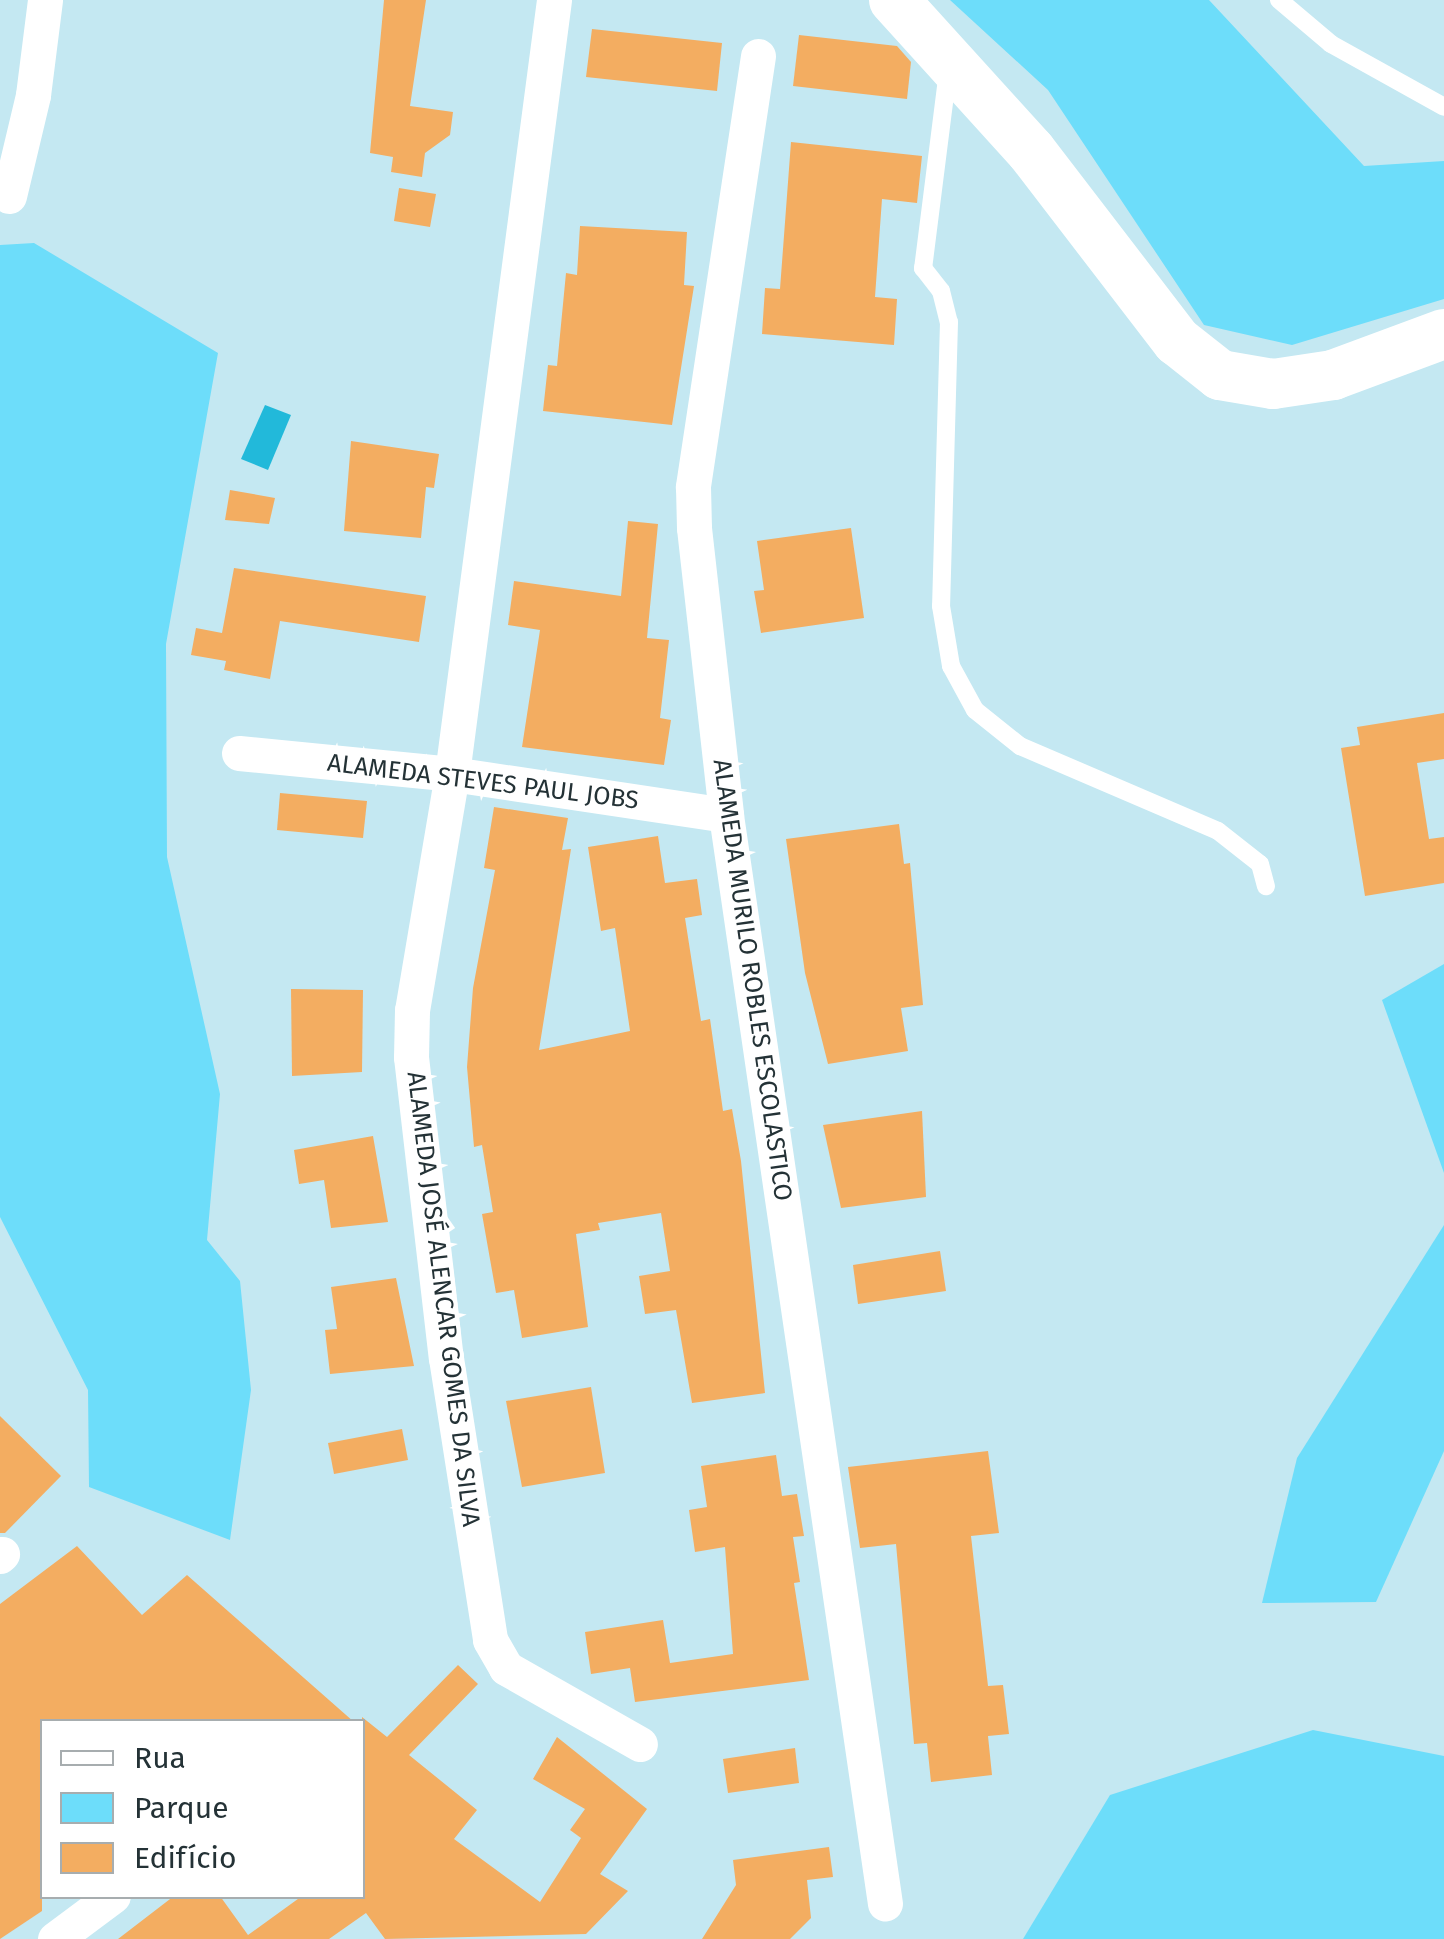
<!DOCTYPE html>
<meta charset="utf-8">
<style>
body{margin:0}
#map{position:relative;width:1444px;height:1939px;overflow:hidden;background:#c4e8f2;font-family:"Fira Sans",sans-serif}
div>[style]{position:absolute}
.green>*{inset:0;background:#6dddfa}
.water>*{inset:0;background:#22b9da}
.building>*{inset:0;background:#f3ad61}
.lane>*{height:18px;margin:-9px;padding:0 9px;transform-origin:9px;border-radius:9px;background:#fff}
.street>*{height:35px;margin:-17.5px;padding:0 17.5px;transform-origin:17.5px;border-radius:17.5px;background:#fff}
.secondary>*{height:50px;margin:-25px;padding:0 25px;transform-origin:25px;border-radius:25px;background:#fff}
span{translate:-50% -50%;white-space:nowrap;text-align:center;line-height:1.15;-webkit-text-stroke:8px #fff;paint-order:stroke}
.street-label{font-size:25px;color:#243236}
.legend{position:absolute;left:40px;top:1719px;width:325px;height:180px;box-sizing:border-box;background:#fff;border:2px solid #a7adaf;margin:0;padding:12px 18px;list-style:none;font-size:30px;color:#243236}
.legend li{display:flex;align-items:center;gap:20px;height:50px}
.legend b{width:50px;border:2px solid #a7adaf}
</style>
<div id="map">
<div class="green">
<div style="clip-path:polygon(950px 0,1209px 0,1364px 166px,1444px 161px,1444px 299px,1292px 345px,1204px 325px,1048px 90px)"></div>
<div style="clip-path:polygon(34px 243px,218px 353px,166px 644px,167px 857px,220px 1094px,207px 1240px,240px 1281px,251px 1390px,230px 1540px,89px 1487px,88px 1390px,0 1217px,0 245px)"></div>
<div style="clip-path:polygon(1444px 964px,1444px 1173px,1382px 1000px)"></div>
<div style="clip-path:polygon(1444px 1225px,1444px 1451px,1376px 1602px,1262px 1603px,1297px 1458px)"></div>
<div style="clip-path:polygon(1313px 1730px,1444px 1756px,1444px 1939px,1023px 1939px,1110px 1795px)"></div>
</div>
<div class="water">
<div style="clip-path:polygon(265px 405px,291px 415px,268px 470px,241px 459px)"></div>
</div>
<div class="building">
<div style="clip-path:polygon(384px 0,426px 0,410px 106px,453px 112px,450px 135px,425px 153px,422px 177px,391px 172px,393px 157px,370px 153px)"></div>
<div style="clip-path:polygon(592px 29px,722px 43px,717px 91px,586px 77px)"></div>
<div style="clip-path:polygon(799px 35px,897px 46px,911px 62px,907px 99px,793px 86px)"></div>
<div style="clip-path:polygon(791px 142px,922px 156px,917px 203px,882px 199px,875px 297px,897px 299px,894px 345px,762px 334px,765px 288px,780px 289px)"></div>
<div style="clip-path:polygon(399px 188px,436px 194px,430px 227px,394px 221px)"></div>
<div style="clip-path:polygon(580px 226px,687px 232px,684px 285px,694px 286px,672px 425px,543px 411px,548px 365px,557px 366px,566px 273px,577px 275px)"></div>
<div style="clip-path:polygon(351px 441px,439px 454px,434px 488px,426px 487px,421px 538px,344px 531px)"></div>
<div style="clip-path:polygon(230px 490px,275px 498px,269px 524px,225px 520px)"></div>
<div style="clip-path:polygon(628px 521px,658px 524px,647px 638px,669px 640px,660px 718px,671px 720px,664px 765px,522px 747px,540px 630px,508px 625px,514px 581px,621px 596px)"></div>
<div style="clip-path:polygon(851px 528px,864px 618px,761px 633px,754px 591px,764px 590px,757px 541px)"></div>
<div style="clip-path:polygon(234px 568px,426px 596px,419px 642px,280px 621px,270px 679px,224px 670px,226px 661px,191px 655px,196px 628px,222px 633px)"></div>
<div style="clip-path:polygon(1444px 713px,1444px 759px,1417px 763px,1429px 839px,1444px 837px,1444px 883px,1365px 896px,1341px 748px,1360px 745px,1357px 727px)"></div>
<div style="clip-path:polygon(280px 793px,367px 801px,363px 838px,277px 830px)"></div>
<div style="clip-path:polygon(494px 807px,568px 818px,562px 850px,571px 849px,539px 1050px,630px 1031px,615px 928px,601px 931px,588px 847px,658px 836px,665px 883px,697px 879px,702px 915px,685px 918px,701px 1021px,710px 1019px,723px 1111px,732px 1109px,741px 1161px,765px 1393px,692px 1403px,676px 1310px,645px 1314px,639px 1276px,670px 1271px,661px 1213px,598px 1223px,600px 1230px,576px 1234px,588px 1327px,522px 1338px,514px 1290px,496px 1293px,482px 1214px,493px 1212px,482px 1145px,474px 1147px,467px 1067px,473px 988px,495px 870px,484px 868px)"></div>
<div style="clip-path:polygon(899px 824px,904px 864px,910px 863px,923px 1005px,901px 1008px,908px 1051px,828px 1064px,805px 973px,786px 839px)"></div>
<div style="clip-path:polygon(291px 989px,363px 990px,362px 1072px,292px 1076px)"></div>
<div style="clip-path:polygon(922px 1111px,926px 1197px,841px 1208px,823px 1125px)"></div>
<div style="clip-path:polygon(373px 1136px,388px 1222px,331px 1228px,324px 1180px,299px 1184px,294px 1150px)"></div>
<div style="clip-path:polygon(940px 1251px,946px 1291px,858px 1304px,853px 1265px)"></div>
<div style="clip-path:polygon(396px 1278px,414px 1366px,330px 1374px,325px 1330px,337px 1329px,331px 1287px)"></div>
<div style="clip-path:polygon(591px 1387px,605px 1473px,522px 1487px,506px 1401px)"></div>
<div style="clip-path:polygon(0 1416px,61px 1476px,5px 1533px,0 1533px)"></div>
<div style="clip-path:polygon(402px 1429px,408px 1460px,334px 1474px,328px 1443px)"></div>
<div style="clip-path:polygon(988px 1451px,999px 1533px,971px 1536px,988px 1686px,1003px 1685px,1009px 1734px,988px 1736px,992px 1775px,931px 1782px,927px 1743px,914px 1744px,896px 1544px,860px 1548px,848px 1467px)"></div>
<div style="clip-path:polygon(776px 1455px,782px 1496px,797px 1494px,804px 1536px,793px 1537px,800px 1582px,794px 1583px,809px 1680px,635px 1702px,630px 1668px,591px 1674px,585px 1632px,663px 1620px,670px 1663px,733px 1654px,725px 1547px,695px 1552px,689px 1510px,707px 1507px,701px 1466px)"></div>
<div style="clip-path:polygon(77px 1546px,142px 1615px,187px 1575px,354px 1722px,42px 1722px,42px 1911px,0 1939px,0 1604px)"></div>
<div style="clip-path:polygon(458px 1665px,478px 1684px,409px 1755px,477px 1810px,454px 1839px,540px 1902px,581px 1838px,570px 1830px,585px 1809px,533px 1779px,557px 1737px,647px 1809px,600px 1874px,628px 1891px,586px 1934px,385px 1939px,366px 1913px,329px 1939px,118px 1939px,174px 1896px,220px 1896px,248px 1935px,302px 1896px,362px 1896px,362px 1717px,387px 1737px)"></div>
<div style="clip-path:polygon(795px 1748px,799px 1783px,728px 1793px,723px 1759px)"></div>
<div style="clip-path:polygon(829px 1847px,833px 1877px,807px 1880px,811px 1918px,790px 1939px,702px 1939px,736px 1885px,733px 1860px)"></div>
</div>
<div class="lane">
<div style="left:1279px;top:0;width:68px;rotate:40.2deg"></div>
<div style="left:1331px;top:44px;width:129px;rotate:29.1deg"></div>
<div style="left:948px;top:71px;width:199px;rotate:97.2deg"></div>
<div style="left:923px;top:268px;width:29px;rotate:52deg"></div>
<div style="left:941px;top:291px;width:32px;rotate:76deg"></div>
<div style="left:949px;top:322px;width:284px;rotate:91.6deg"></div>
<div style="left:941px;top:606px;width:61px;rotate:80.5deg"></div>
<div style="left:951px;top:666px;width:50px;rotate:61.4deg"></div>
<div style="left:975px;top:710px;width:58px;rotate:38.7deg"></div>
<div style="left:1020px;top:746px;width:215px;rotate:23.2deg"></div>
<div style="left:1218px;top:831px;width:53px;rotate:38.2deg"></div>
<div style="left:1260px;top:864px;width:23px;rotate:75deg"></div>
</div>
<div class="street">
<div style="left:554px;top:0;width:781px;rotate:97.51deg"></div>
<div style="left:452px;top:774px;width:239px;rotate:99.6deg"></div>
<div style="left:412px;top:1010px;width:47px;rotate:91.2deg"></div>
<div style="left:411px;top:1057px;width:303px;rotate:83.4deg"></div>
<div style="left:446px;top:1358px;width:285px;rotate:81.1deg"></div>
<div style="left:490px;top:1640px;width:32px;rotate:60deg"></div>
<div style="left:506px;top:1668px;width:154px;rotate:29.6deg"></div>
<div style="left:758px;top:56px;width:436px;rotate:98.6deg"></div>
<div style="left:693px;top:487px;width:41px;rotate:88.6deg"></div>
<div style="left:694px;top:528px;width:289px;rotate:83.6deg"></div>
<div style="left:726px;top:815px;width:1100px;rotate:81.69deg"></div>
<div style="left:9px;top:196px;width:104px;rotate:-76.6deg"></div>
<div style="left:33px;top:95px;width:96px;rotate:-82.8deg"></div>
<div style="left:239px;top:753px;width:214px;rotate:5.6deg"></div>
<div style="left:452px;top:774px;width:277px;rotate:8.5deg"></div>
<div style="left:0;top:1556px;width:3px;rotate:-45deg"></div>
<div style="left:55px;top:1939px;width:72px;rotate:-36.6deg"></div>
</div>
<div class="secondary">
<div style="left:894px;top:0;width:204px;rotate:47.8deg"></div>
<div style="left:1031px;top:151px;width:240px;rotate:52.5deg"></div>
<div style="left:1177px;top:341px;width:55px;rotate:38.3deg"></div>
<div style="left:1220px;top:375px;width:54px;rotate:9.6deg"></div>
<div style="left:1273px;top:384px;width:61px;rotate:-8.5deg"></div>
<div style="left:1333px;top:375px;width:118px;rotate:-20.3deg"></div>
</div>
<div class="street-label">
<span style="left:483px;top:782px;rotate:7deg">ALAMEDA STEVES PAUL JOBS</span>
<span style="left:752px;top:980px;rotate:82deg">ALAMEDA MURILO ROBLES ESCOLASTICO</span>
<span style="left:443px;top:1299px;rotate:83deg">ALAMEDA JOSÉ ALENCAR GOMES DA SILVA</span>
</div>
<ul class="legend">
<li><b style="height:12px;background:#fff"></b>Rua</li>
<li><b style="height:28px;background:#6dddfa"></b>Parque</li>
<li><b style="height:28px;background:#f3ad61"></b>Edifício</li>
</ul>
</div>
